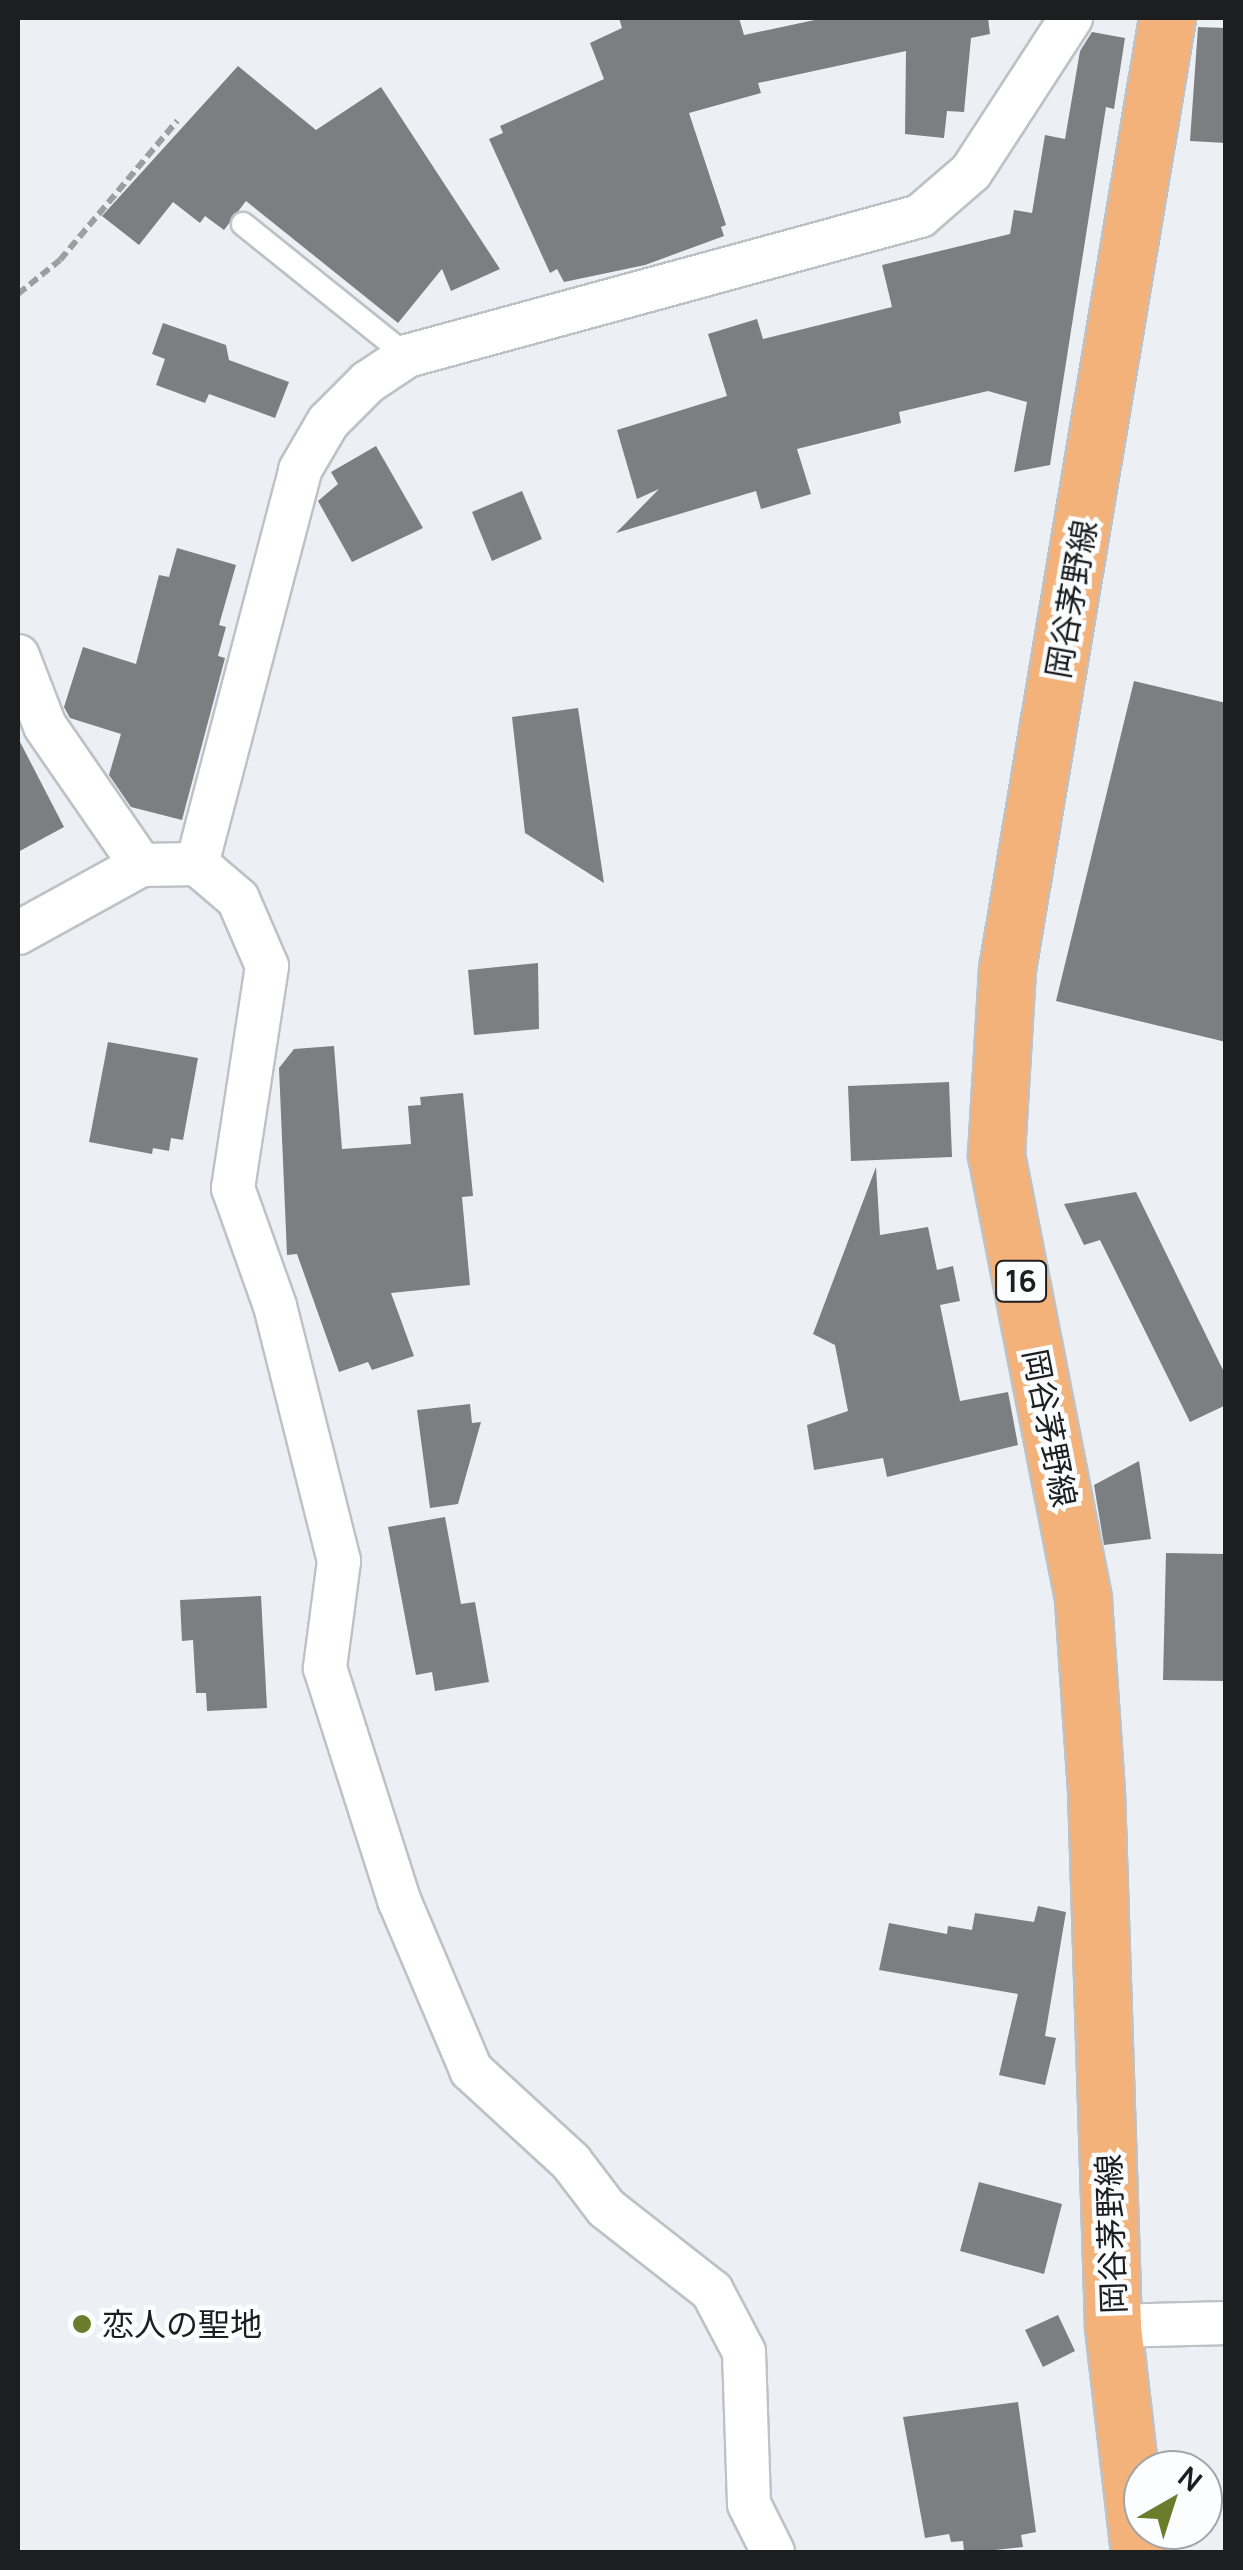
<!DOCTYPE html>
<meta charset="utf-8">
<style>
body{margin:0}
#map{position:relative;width:1243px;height:2570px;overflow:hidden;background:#ecf0f4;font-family:Manrope,"Noto Sans JP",sans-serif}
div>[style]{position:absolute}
.building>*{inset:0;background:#7b7f82}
.path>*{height:6px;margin-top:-3px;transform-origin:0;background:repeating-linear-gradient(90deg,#9c9fa2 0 10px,transparent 0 15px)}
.roads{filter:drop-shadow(2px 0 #bec2c6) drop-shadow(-2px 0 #bec2c6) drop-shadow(0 2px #bec2c6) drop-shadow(0 -2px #bec2c6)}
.lane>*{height:22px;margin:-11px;padding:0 11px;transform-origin:11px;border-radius:11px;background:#fff}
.street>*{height:42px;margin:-21px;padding:0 21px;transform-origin:21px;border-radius:21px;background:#fff}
.primary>*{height:55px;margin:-27.5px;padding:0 27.5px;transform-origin:27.5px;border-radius:27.5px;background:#f3b27a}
.dots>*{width:28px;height:28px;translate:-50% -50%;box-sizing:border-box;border:5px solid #fbfdff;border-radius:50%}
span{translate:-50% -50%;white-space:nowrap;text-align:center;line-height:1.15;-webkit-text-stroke:9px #fbfdff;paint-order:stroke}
.shield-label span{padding:2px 8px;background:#fbfdff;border:2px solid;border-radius:8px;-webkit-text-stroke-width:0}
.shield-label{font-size:30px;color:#1c1e1f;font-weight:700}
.street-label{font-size:32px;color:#1c1e1f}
.poi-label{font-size:32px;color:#1c1e1f}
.left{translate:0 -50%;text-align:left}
.frame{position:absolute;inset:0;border:20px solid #1c1e1f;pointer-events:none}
.north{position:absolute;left:1123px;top:2450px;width:100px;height:100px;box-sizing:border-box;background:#fbfdff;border:2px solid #a2a4a5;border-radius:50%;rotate:39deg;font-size:28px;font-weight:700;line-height:40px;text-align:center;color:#1c1e1f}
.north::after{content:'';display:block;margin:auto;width:35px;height:45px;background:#6b7d2d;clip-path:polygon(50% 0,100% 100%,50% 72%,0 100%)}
</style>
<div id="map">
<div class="building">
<div style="clip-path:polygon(619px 18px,739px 18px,744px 35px,824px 18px,988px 18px,990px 34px,971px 38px,964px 112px,947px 111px,944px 138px,905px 134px,906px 51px,758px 83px,761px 93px,689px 113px,726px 225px,721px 227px,724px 236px,645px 265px,564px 282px,557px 269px,550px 273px,489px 139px,503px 133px,500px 126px,604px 79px,590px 43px,622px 28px)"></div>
<div style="clip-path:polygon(1198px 27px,1226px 28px,1226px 143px,1190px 141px)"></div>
<div style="clip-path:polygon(1092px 32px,1125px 38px,1114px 109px,1106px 107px,1050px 465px,1014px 472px,1027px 402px,988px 391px,899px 412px,901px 423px,797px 449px,811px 494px,761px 509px,756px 491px,616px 533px,659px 489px,637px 499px,617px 430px,727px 396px,708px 334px,757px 319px,763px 339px,892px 307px,882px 265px,1010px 234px,1014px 210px,1032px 213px,1045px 135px,1065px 139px,1080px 51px)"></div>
<div style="clip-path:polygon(238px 66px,316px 130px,381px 87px,500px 269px,451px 291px,442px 269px,398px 323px,246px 201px,224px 230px,205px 216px,200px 223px,173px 202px,139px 245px,102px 216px)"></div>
<div style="clip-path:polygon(163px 323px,226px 345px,229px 360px,289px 382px,275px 418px,209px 394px,205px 403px,156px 385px,165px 359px,152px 354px)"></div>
<div style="clip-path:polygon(376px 446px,423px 528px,352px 562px,318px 501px,338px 484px,331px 472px)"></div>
<div style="clip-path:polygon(522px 491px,542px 539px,492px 561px,472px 512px)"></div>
<div style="clip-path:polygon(177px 548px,236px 565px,219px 625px,226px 627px,218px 656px,225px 658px,182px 820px,131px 807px,109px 775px,121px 734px,70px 718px,64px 707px,83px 647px,136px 664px,159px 575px,169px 577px)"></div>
<div style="clip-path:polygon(1134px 681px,1226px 703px,1226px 1042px,1056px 1001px)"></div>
<div style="clip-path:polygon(578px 708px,604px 883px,525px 833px,512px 717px)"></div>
<div style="clip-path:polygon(18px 738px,64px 827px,18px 852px)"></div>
<div style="clip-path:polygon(538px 963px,539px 1029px,474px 1035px,468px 970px)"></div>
<div style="clip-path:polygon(108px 1042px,198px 1058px,183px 1140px,171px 1138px,169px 1151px,153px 1148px,152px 1154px,89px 1142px)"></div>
<div style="clip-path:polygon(334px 1046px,342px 1149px,411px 1144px,408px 1106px,421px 1105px,420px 1097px,463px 1093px,473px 1196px,462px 1197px,470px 1285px,391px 1293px,414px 1356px,372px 1370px,368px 1362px,339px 1372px,297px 1254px,287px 1255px,279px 1068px,294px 1049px)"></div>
<div style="clip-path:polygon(949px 1082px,952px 1157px,851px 1161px,848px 1086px)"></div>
<div style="clip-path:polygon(876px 1167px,880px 1235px,928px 1227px,937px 1270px,953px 1266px,960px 1301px,940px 1305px,960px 1401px,1008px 1392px,1018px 1445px,887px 1477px,883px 1458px,814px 1470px,807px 1425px,848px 1411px,835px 1345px,813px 1334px)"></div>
<div style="clip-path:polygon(1136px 1192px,1226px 1376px,1226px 1405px,1190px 1422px,1100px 1240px,1084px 1245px,1064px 1204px)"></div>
<div style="clip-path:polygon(470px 1404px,472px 1423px,481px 1422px,458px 1504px,430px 1508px,417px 1410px)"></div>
<div style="clip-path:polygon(1139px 1461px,1151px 1539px,1104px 1545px,1094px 1485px)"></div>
<div style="clip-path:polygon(445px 1517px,461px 1604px,475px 1602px,489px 1682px,435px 1691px,432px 1672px,416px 1675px,388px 1527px)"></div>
<div style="clip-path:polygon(1166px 1553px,1226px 1554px,1226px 1681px,1163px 1680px)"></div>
<div style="clip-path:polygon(261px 1596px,267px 1708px,207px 1711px,206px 1693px,196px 1693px,193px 1640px,182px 1641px,180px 1600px)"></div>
<div style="clip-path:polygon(1038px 1906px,1066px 1912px,1045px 2036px,1056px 2038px,1045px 2085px,999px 2075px,1018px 1994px,879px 1970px,889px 1923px,947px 1934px,948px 1926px,972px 1930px,975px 1913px,1034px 1922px)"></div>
<div style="clip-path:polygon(979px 2182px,1062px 2204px,1044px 2274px,960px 2251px)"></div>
<div style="clip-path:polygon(1058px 2315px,1075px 2351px,1043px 2367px,1025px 2330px)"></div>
<div style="clip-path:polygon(1018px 2402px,1036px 2532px,1021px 2535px,1023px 2547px,977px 2552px,964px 2552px,963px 2541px,951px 2542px,949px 2534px,925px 2538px,903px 2417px)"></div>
</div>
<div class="path">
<div style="left:18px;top:294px;width:54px;rotate:-39deg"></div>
<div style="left:60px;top:260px;width:182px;rotate:-49.9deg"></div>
</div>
<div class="roads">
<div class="lane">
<div style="left:243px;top:224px;width:211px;rotate:38.8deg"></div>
</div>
<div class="street">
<div style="left:18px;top:656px;width:75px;rotate:68.9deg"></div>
<div style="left:45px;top:726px;width:169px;rotate:55.4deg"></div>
<div style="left:197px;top:864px;width:407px;rotate:-75.3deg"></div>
<div style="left:300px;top:470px;width:56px;rotate:-59.7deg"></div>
<div style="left:328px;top:422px;width:57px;rotate:-45deg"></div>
<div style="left:368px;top:382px;width:47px;rotate:-33.7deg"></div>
<div style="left:407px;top:356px;width:532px;rotate:-15.26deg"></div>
<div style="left:920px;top:216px;width:67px;rotate:-40.8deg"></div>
<div style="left:971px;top:172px;width:184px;rotate:-57deg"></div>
<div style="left:18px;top:933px;width:141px;rotate:-28.9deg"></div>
<div style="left:141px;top:865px;width:56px;rotate:-1deg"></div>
<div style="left:197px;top:864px;width:54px;rotate:40.5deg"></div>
<div style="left:238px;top:899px;width:73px;rotate:66.6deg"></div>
<div style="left:267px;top:966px;width:225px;rotate:98.7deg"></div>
<div style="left:233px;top:1188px;width:125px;rotate:70.4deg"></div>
<div style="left:275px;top:1306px;width:263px;rotate:75.9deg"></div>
<div style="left:339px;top:1561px;width:108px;rotate:97.5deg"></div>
<div style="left:325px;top:1668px;width:244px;rotate:72.3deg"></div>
<div style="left:399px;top:1900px;width:185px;rotate:67deg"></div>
<div style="left:471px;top:2070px;width:136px;rotate:42.6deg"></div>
<div style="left:571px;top:2162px;width:58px;rotate:52.7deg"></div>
<div style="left:606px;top:2208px;width:135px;rotate:38.1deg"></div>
<div style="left:712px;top:2291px;width:69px;rotate:62.3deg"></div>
<div style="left:744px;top:2352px;width:152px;rotate:88.1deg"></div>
<div style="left:749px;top:2504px;width:54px;rotate:63.4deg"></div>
<div style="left:1113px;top:2326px;width:113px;rotate:-1.5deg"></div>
</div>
<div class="primary">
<div style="left:1139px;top:2552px;width:227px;rotate:-96.6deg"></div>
<div style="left:1113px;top:2326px;width:535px;rotate:-91.82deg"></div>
<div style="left:1096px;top:1791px;width:193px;rotate:-93.9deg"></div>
<div style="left:1083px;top:1598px;width:452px;rotate:-101.1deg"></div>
<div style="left:996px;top:1154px;width:185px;rotate:-86.6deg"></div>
<div style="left:1007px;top:969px;width:964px;rotate:-80.45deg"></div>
</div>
</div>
<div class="dots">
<div style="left:82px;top:2324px;background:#6b7d2d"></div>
</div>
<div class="shield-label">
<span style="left:1021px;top:1281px">16</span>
</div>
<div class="street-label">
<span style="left:1071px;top:599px;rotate:-80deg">岡谷茅野線</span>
<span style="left:1050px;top:1428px;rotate:79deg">岡谷茅野線</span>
<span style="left:1111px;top:2234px;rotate:-92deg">岡谷茅野線</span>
</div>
<div class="poi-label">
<span class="left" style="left:102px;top:2324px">恋人の聖地</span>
</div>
<div class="frame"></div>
<div class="north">N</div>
</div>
